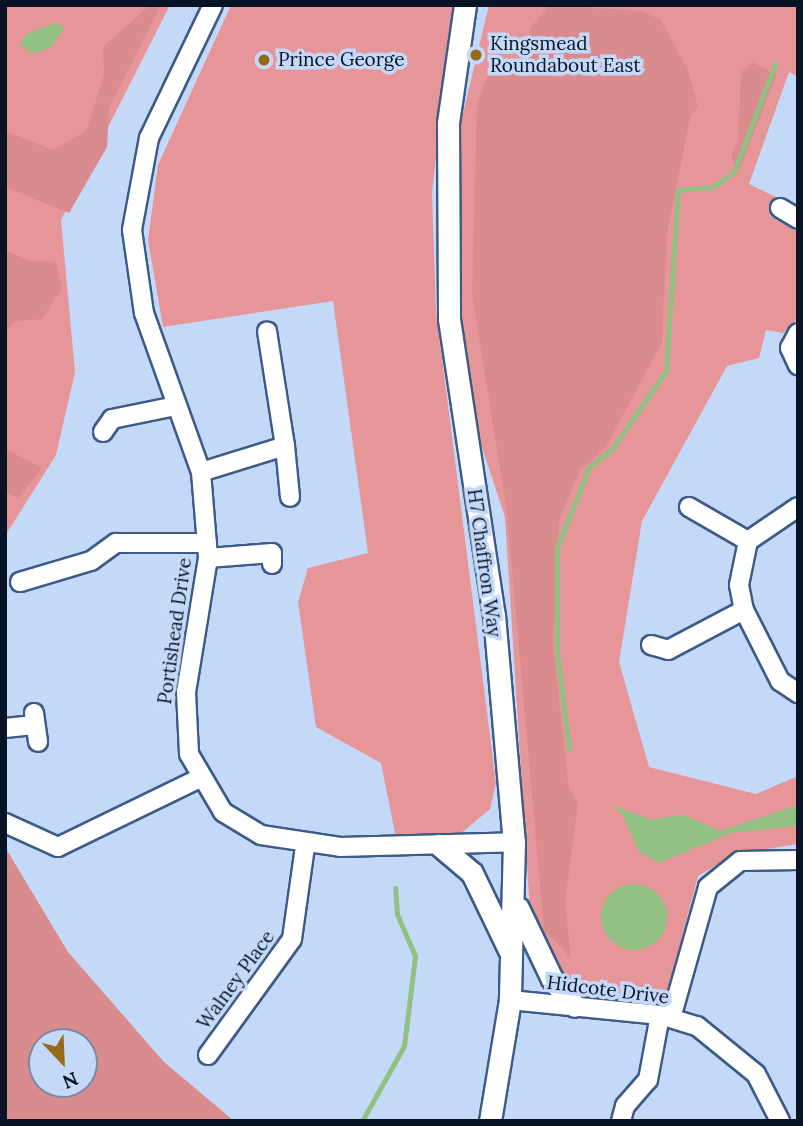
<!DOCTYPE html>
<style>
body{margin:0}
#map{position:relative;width:803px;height:1126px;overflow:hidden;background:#c4d9f8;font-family:Lora,serif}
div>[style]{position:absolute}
.green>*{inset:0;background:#e69598}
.forest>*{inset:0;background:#da8b8d}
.water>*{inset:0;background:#92c082}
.round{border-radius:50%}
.stream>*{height:5px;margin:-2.5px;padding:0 2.5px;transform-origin:2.5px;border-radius:2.5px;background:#92c082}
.roads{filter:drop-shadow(2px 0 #3c5b87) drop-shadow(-2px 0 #3c5b87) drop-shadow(0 2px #3c5b87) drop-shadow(0 -2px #3c5b87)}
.minor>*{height:18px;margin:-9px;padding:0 9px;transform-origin:9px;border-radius:9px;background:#fff}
.tertiary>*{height:21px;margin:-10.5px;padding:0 10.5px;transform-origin:10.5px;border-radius:10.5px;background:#fff}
.dots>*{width:19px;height:19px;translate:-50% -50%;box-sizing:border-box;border:4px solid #c4d9f8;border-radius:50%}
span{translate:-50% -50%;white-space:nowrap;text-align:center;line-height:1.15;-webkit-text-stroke:7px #c4d9f8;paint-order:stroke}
.poi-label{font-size:19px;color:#081426}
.left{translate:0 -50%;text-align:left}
.street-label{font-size:19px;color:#081426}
.frame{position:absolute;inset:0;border:7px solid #081426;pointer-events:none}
.north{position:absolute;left:28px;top:1028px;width:70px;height:70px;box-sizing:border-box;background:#c4d9f8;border:2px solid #798aa4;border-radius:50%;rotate:157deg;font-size:19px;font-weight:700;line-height:28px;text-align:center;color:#081426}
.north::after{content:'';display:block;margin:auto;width:24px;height:32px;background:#966a17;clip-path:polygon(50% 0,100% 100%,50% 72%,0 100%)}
</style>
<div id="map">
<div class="green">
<div style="clip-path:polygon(5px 5px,170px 5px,61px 220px,75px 372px,56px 455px,5px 536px)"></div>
<div style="clip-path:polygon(231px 5px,453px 5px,432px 193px,436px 311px,496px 783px,490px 809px,459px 835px,396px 838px,381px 763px,316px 727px,298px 602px,308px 568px,368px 553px,333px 301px,163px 327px,148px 240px,158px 165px)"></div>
<div style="clip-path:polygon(489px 5px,798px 5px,798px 77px,789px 72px,749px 184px,776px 197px,770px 216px,798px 232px,798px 318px,783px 333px,766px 330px,759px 358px,727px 366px,642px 521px,619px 662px,649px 767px,756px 794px,798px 776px,798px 844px,735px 854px,698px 876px,663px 1008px,600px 1001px,565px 986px,530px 912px,505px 517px,470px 411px,454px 280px,459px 130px)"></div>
</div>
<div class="forest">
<div style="clip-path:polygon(150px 5px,161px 5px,109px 108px,107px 147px,69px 213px,5px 187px,5px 131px,53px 150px,86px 131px,104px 75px,103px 47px)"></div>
<div style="clip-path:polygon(549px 5px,641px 11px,661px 20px,688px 70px,698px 107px,690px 117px,667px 234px,662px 342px,606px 447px,580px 470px,559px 521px,553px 644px,569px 789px,578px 803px,565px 902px,571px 958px,544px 930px,507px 512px,472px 294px,477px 104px,490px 68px,522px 59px,530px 29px)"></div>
<div style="clip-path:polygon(752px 62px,776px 75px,737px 176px,731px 154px,738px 142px,741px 72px)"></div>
<div style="clip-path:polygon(5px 250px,29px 261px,56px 262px,62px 288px,42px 319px,16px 321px,5px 332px)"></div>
<div style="clip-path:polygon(5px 449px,42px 468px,18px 498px,5px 492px)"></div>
<div style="clip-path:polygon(evenodd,5px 847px,68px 952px,164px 1062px,234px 1121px,5px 1121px,5px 847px,84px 1042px,84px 1084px,42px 1084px,42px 1042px,84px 1042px)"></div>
</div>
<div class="water">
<div style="clip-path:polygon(54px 23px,65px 27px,51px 47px,33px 54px,20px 44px,25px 35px)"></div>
<div style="clip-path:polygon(611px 805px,650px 819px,684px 815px,720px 831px,798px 805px,798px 826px,731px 833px,659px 863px,639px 852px,622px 814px)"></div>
<div class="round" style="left:601px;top:884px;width:66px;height:66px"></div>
</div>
<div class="stream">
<div style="left:569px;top:749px;width:97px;rotate:-97.1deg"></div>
<div style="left:557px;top:653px;width:105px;rotate:-90deg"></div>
<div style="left:557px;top:548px;width:87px;rotate:-68.4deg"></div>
<div style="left:589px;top:467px;width:29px;rotate:-38deg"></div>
<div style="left:612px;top:449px;width:95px;rotate:-55.3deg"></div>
<div style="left:666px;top:371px;width:181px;rotate:-86.2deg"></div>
<div style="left:678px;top:190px;width:35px;rotate:-5deg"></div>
<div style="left:713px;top:187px;width:26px;rotate:-36deg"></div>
<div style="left:734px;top:172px;width:116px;rotate:-69.2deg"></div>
<div style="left:362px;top:1121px;width:86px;rotate:-60.8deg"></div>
<div style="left:404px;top:1046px;width:91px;rotate:-83deg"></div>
<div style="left:415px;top:956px;width:46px;rotate:-113.2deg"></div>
<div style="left:397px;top:914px;width:26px;rotate:-94deg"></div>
</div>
<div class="roads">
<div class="minor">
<div style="left:213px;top:5px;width:148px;rotate:115.7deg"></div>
<div style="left:149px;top:138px;width:94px;rotate:100.5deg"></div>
<div style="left:132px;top:230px;width:84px;rotate:81.8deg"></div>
<div style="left:144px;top:313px;width:169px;rotate:70.3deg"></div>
<div style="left:201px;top:472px;width:86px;rotate:85.3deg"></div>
<div style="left:208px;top:558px;width:136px;rotate:99.3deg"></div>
<div style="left:186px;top:692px;width:62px;rotate:87.2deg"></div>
<div style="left:189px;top:754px;width:67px;rotate:59.6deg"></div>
<div style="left:223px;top:812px;width:44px;rotate:31.2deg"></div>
<div style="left:261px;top:835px;width:80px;rotate:8.6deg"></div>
<div style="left:340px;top:847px;width:174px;rotate:-1.6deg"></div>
<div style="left:780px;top:208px;width:21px;rotate:31deg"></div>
<div style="left:798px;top:333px;width:17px;rotate:118deg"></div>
<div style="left:790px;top:348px;width:19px;rotate:65deg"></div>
<div style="left:103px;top:432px;width:16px;rotate:-55deg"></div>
<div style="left:112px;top:419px;width:65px;rotate:-11.5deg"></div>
<div style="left:285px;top:446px;width:51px;rotate:84.4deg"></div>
<div style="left:201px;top:472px;width:88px;rotate:-17.2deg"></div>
<div style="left:285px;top:446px;width:116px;rotate:-98.9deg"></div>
<div style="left:689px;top:507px;width:68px;rotate:30deg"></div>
<div style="left:798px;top:507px;width:60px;rotate:145.8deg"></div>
<div style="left:748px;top:541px;width:45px;rotate:101.6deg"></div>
<div style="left:739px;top:585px;width:25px;rotate:79deg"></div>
<div style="left:744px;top:610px;width:80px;rotate:63.1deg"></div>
<div style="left:780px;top:681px;width:22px;rotate:34deg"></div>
<div style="left:208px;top:558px;width:64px;rotate:-4.5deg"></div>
<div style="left:272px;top:553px;width:11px;rotate:90deg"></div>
<div style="left:20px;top:582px;width:74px;rotate:-16.5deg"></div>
<div style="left:91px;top:561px;width:31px;rotate:-36deg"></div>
<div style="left:116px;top:543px;width:91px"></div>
<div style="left:651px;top:645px;width:18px;rotate:16deg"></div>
<div style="left:668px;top:650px;width:86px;rotate:-27.8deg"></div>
<div style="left:34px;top:713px;width:29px;rotate:82deg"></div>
<div style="left:5px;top:728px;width:29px;rotate:-6deg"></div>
<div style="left:5px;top:823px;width:58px;rotate:24.4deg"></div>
<div style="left:58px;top:847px;width:158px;rotate:-25.9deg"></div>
<div style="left:510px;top:1000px;width:151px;rotate:5.7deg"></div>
<div style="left:660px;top:1015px;width:39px;rotate:17deg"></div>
<div style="left:697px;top:1026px;width:76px;rotate:39.1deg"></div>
<div style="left:756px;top:1074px;width:53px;rotate:62.9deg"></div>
<div style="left:671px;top:1018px;width:136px;rotate:-74.2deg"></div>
<div style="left:708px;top:887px;width:41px;rotate:-39.1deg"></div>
<div style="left:740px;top:861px;width:58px;rotate:-1deg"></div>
<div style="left:208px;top:1055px;width:143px;rotate:-54.1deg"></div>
<div style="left:292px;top:939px;width:94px;rotate:-82deg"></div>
<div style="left:621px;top:1121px;width:16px;rotate:-75deg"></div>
<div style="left:625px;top:1106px;width:35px;rotate:-49deg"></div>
<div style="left:648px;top:1080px;width:66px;rotate:-79.5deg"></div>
</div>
<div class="tertiary">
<div style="left:465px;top:5px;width:119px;rotate:98.2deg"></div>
<div style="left:448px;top:123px;width:196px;rotate:89.7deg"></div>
<div style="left:449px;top:319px;width:299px;rotate:81.4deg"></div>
<div style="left:494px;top:615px;width:228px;rotate:85deg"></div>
<div style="left:514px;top:842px;width:158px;rotate:91.5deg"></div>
<div style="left:510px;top:1000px;width:123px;rotate:99.4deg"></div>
<div style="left:439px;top:845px;width:43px;rotate:40.3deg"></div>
<div style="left:472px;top:873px;width:88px;rotate:64.3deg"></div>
<div style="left:518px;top:908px;width:79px;rotate:64.4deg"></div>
<div style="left:552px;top:979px;width:35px;rotate:50deg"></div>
</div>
</div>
<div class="dots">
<div style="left:476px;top:55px;background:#966a17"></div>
<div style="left:264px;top:60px;background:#966a17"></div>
</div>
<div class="poi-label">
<span class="left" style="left:490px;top:55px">Kingsmead<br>Roundabout East</span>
<span class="left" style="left:278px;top:60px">Prince George</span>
</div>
<div class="street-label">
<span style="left:484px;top:563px;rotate:82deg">H7 Chaffron Way</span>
<span style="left:175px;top:631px;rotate:-82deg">Portishead Drive</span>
<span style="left:236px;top:980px;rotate:-54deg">Walney Place</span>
<span style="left:608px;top:990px;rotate:7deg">Hidcote Drive</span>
</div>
<div class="frame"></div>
<div class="north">N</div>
</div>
